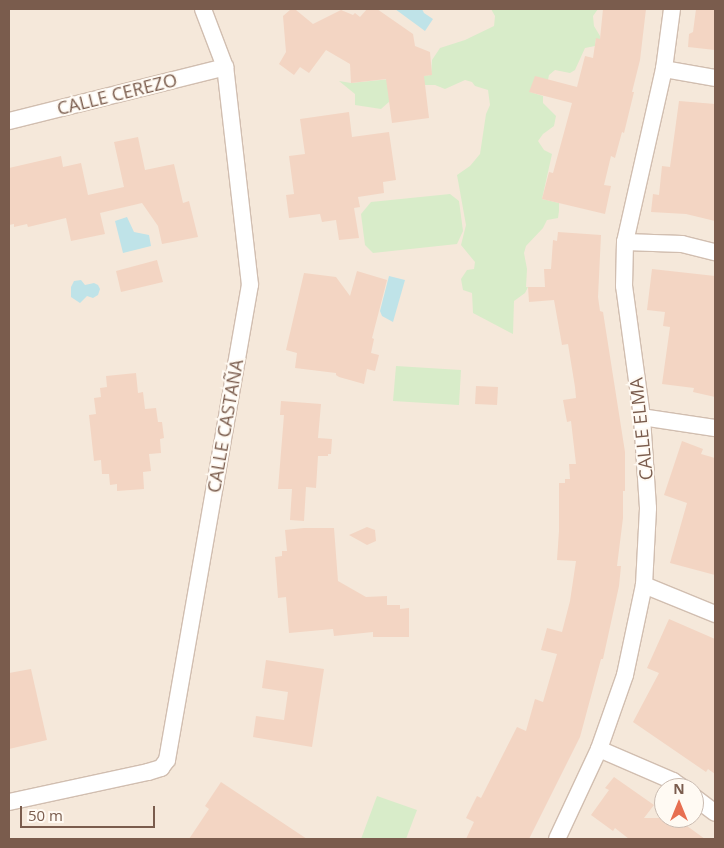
<!DOCTYPE html>
<meta charset="utf-8">
<style>
body{margin:0}
#map{position:relative;width:724px;height:848px;overflow:hidden;background:#fdf6ec;font-family:"Open Sans",sans-serif}
div>[style]{position:absolute}
.residential>*{inset:0;background:#f5e8da}
.green>*{inset:0;background:#d8ecc9}
.water>*{inset:0;background:#bfe3e8}
.building>*{inset:0;background:#f3d5c3}
.roads{filter:drop-shadow(1px 0 #d1beb0) drop-shadow(-1px 0 #d1beb0) drop-shadow(0 1px #d1beb0) drop-shadow(0 -1px #d1beb0)}
.street>*{height:16px;margin:-8px;padding:0 8px;transform-origin:8px;border-radius:8px;background:#fff}
span{translate:-50% -50%;white-space:nowrap;text-align:center;line-height:1.15;-webkit-text-stroke:4px #fffaf3;paint-order:stroke}
.street-label{font-size:18px;color:#7a5c4d}
.frame{position:absolute;inset:0;border:10px solid #7a5c4d;pointer-events:none}
.north{position:absolute;left:654px;top:778px;width:50px;height:50px;box-sizing:border-box;background:#fffaf3;border:1px solid #cabbb1;border-radius:50%;rotate:0deg;font-size:14px;font-weight:700;line-height:20px;text-align:center;color:#7a5c4d}
.north::after{content:'';display:block;margin:auto;width:18px;height:22px;background:#e76f51;clip-path:polygon(50% 0,100% 100%,50% 72%,0 100%)}
.scale{position:absolute;left:20px;top:806px;width:135px;height:22px;box-sizing:border-box;border:2px solid #7a5c4d;border-top:0;padding-left:6px;font-size:15px;line-height:18px;white-space:nowrap;color:#7a5c4d;-webkit-text-stroke:4px #fffaf3;paint-order:stroke}
</style>
<div id="map">
<div class="residential">
<div style="clip-path:polygon(evenodd,9px 9px,715px 9px,715px 839px,9px 839px,9px 9px,664px 788px,694px 788px,694px 818px,664px 818px,664px 788px)"></div>
</div>
<div class="green">
<div style="clip-path:polygon(491px 9px,598px 9px,593px 16px,594px 26px,600px 36px,600px 39px,596px 39px,595px 46px,585px 48px,575px 70px,570px 73px,555px 70px,549px 75px,548px 80px,530px 92px,543px 96px,543px 103px,556px 116px,554px 126px,543px 134px,538px 141px,544px 150px,552px 154px,542px 199px,559px 203px,559px 211px,558px 218px,547px 220px,543px 228px,526px 246px,524px 253px,527px 269px,526px 287px,528px 287px,525px 293px,514px 301px,513px 334px,473px 313px,472px 293px,463px 290px,461px 279px,467px 270px,474px 269px,475px 262px,461px 245px,466px 225px,457px 175px,470px 166px,480px 154px,486px 114px,490px 105px,488px 90px,475px 86px,472px 82px,465px 80px,445px 89px,435px 85px,408px 85px,381px 109px,355px 105px,355px 94px,339px 81px,351px 83px,431px 75px,432px 60px,440px 48px,465px 40px,494px 26px,495px 16px)"></div>
<div style="clip-path:polygon(450px 194px,459px 201px,463px 231px,457px 244px,373px 253px,365px 245px,361px 214px,371px 202px)"></div>
<div style="clip-path:polygon(396px 366px,461px 370px,459px 405px,393px 401px)"></div>
<div style="clip-path:polygon(377px 796px,417px 810px,406px 839px,361px 839px)"></div>
</div>
<div class="water">
<div style="clip-path:polygon(395px 9px,422px 9px,424px 13px,433px 19px,425px 31px)"></div>
<div style="clip-path:polygon(127px 217px,134px 232px,149px 235px,151px 246px,123px 253px,115px 221px)"></div>
<div style="clip-path:polygon(389px 276px,405px 280px,393px 322px,382px 316px,380px 311px)"></div>
<div style="clip-path:polygon(81px 280px,85px 285px,94px 283px,98px 285px,100px 289px,98px 295px,93px 298px,87px 296px,80px 303px,71px 297px,71px 287px,74px 281px)"></div>
</div>
<div class="building">
<div style="clip-path:polygon(367px 9px,377px 9px,413px 34px,415px 46px,430px 52px,432px 75px,424px 76px,429px 118px,392px 123px,386px 79px,351px 83px,350px 64px,326px 50px,309px 73px,300px 67px,294px 75px,279px 64px,286px 52px,283px 16px,290px 10px,296px 10px,313px 24px,341px 10px,353px 15px,355px 13px,360px 17px)"></div>
<div style="clip-path:polygon(603px 9px,646px 9px,640px 60px,632px 92px,634px 92px,624px 133px,622px 132px,615px 158px,611px 156px,604px 185px,611px 186px,605px 214px,542px 199px,549px 172px,553px 173px,572px 103px,529px 92px,535px 76px,577px 87px,585px 56px,593px 58px,596px 38px,600px 39px)"></div>
<div style="clip-path:polygon(696px 9px,715px 9px,715px 50px,688px 47px,689px 34px,693px 32px)"></div>
<div style="clip-path:polygon(679px 101px,715px 104px,715px 221px,686px 214px,651px 212px,653px 194px,659px 195px,662px 166px,670px 167px)"></div>
<div style="clip-path:polygon(349px 112px,352px 137px,389px 132px,396px 180px,383px 182px,384px 193px,358px 197px,360px 207px,354px 208px,359px 238px,339px 240px,336px 220px,322px 222px,320px 214px,289px 218px,286px 195px,294px 194px,289px 156px,305px 154px,300px 119px)"></div>
<div style="clip-path:polygon(138px 137px,145px 170px,174px 164px,183px 203px,189px 201px,198px 237px,162px 244px,158px 226px,142px 203px,100px 213px,105px 234px,71px 241px,66px 218px,28px 227px,27px 224px,14px 227px,14px 224px,9px 225px,9px 168px,61px 156px,63px 167px,81px 163px,88px 195px,124px 187px,114px 142px)"></div>
<div style="clip-path:polygon(558px 232px,601px 235px,598px 297px,600px 311px,603px 312px,625px 452px,625px 491px,623px 491px,623px 518px,617px 566px,621px 566px,619px 586px,603px 659px,601px 659px,580px 737px,529px 839px,466px 839px,474px 822px,466px 818px,477px 796px,481px 798px,517px 727px,526px 731px,535px 699px,543px 702px,557px 654px,541px 650px,547px 628px,562px 632px,570px 601px,576px 561px,557px 560px,559px 531px,559px 483px,565px 483px,565px 479px,570px 479px,569px 464px,576px 464px,571px 421px,567px 422px,563px 400px,576px 398px,575px 387px,568px 344px,562px 345px,554px 300px,529px 302px,528px 287px,545px 287px,544px 269px,551px 269px,553px 240px,557px 241px)"></div>
<div style="clip-path:polygon(157px 260px,163px 282px,121px 292px,116px 271px)"></div>
<div style="clip-path:polygon(652px 269px,715px 276px,715px 397px,693px 392px,694px 388px,662px 384px,670px 327px,663px 326px,665px 312px,647px 310px)"></div>
<div style="clip-path:polygon(357px 271px,387px 280px,372px 338px,374px 339px,371px 353px,379px 355px,375px 371px,367px 369px,364px 384px,339px 377px,336px 375px,336px 373px,295px 368px,297px 353px,286px 350px,304px 273px,336px 277px,350px 296px)"></div>
<div style="clip-path:polygon(136px 373px,138px 393px,143px 392px,145px 409px,156px 408px,158px 422px,162px 422px,164px 438px,160px 439px,161px 453px,149px 454px,151px 471px,143px 472px,144px 489px,117px 491px,117px 484px,110px 485px,109px 474px,102px 474px,101px 460px,94px 461px,89px 415px,96px 414px,94px 398px,101px 397px,100px 388px,107px 387px,106px 376px)"></div>
<div style="clip-path:polygon(476px 386px,498px 387px,497px 405px,475px 404px)"></div>
<div style="clip-path:polygon(281px 401px,321px 404px,318px 438px,332px 439px,331px 454px,328px 454px,328px 456px,318px 456px,316px 488px,306px 487px,304px 521px,290px 520px,292px 489px,278px 489px,284px 415px,280px 415px)"></div>
<div style="clip-path:polygon(682px 441px,703px 449px,701px 454px,715px 458px,715px 575px,670px 563px,687px 503px,664px 495px)"></div>
<div style="clip-path:polygon(367px 527px,375px 530px,376px 541px,367px 545px,349px 535px)"></div>
<div style="clip-path:polygon(304px 528px,334px 528px,338px 581px,366px 597px,387px 596px,387px 605px,400px 605px,400px 609px,409px 608px,409px 637px,373px 637px,373px 632px,334px 636px,333px 629px,289px 633px,286px 597px,278px 598px,275px 557px,282px 556px,282px 551px,287px 551px,285px 530px)"></div>
<div style="clip-path:polygon(669px 619px,715px 639px,715px 774px,708px 769px,706px 772px,633px 722px,659px 673px,647px 668px)"></div>
<div style="clip-path:polygon(266px 660px,324px 669px,312px 747px,253px 737px,256px 716px,284px 720px,288px 692px,262px 688px)"></div>
<div style="clip-path:polygon(31px 669px,47px 740px,9px 749px,9px 673px)"></div>
<div style="clip-path:polygon(614px 777px,654px 805px,644px 818px,676px 818px,705px 839px,629px 839px,615px 828px,613px 831px,591px 815px,609px 790px,605px 788px)"></div>
<div style="clip-path:polygon(221px 782px,307px 839px,189px 839px,209px 809px,205px 806px)"></div>
</div>
<div class="roads">
<div class="street">
<div style="left:664px;top:69px;width:52px;rotate:10deg"></div>
<div style="left:9px;top:121px;width:223px;rotate:-14deg"></div>
<div style="left:625px;top:242px;width:57px;rotate:2deg"></div>
<div style="left:682px;top:244px;width:34px;rotate:14deg"></div>
<div style="left:642px;top:417px;width:74px;rotate:8.6deg"></div>
<div style="left:644px;top:585px;width:77px;rotate:22.2deg"></div>
<div style="left:599px;top:749px;width:81px;rotate:23.4deg"></div>
<div style="left:673px;top:781px;width:12px;rotate:35deg"></div>
<div style="left:694px;top:797px;width:26px;rotate:37deg"></div>
<div style="left:9px;top:802px;width:142px;rotate:-12.2deg"></div>
<div style="left:148px;top:772px;width:14px;rotate:-17deg"></div>
<div style="left:161px;top:768px;width:10px;rotate:-53deg"></div>
<div style="left:167px;top:760px;width:482px;rotate:-80.1deg"></div>
<div style="left:250px;top:285px;width:219px;rotate:-96.5deg"></div>
<div style="left:225px;top:67px;width:62px;rotate:-110.8deg"></div>
<div style="left:557px;top:839px;width:99px;rotate:-65deg"></div>
<div style="left:599px;top:749px;width:78px;rotate:-70.6deg"></div>
<div style="left:625px;top:675px;width:92px;rotate:-78.1deg"></div>
<div style="left:644px;top:585px;width:77px;rotate:-87deg"></div>
<div style="left:648px;top:508px;width:91px;rotate:-93.8deg"></div>
<div style="left:642px;top:417px;width:132px;rotate:-97.8deg"></div>
<div style="left:624px;top:286px;width:44px;rotate:-88.7deg"></div>
<div style="left:625px;top:242px;width:177px;rotate:-77.3deg"></div>
<div style="left:664px;top:69px;width:61px;rotate:-82.4deg"></div>
</div>
</div>
<div class="street-label">
<span style="left:117px;top:94px;rotate:-14deg">CALLE CEREZO</span>
<span style="left:225px;top:426px;rotate:-80deg">CALLE CASTAÑA</span>
<span style="left:641px;top:429px;rotate:-96deg">CALLE ELMA</span>
</div>
<div class="frame"></div>
<div class="north">N</div>
<div class="scale">50 m</div>
</div>
